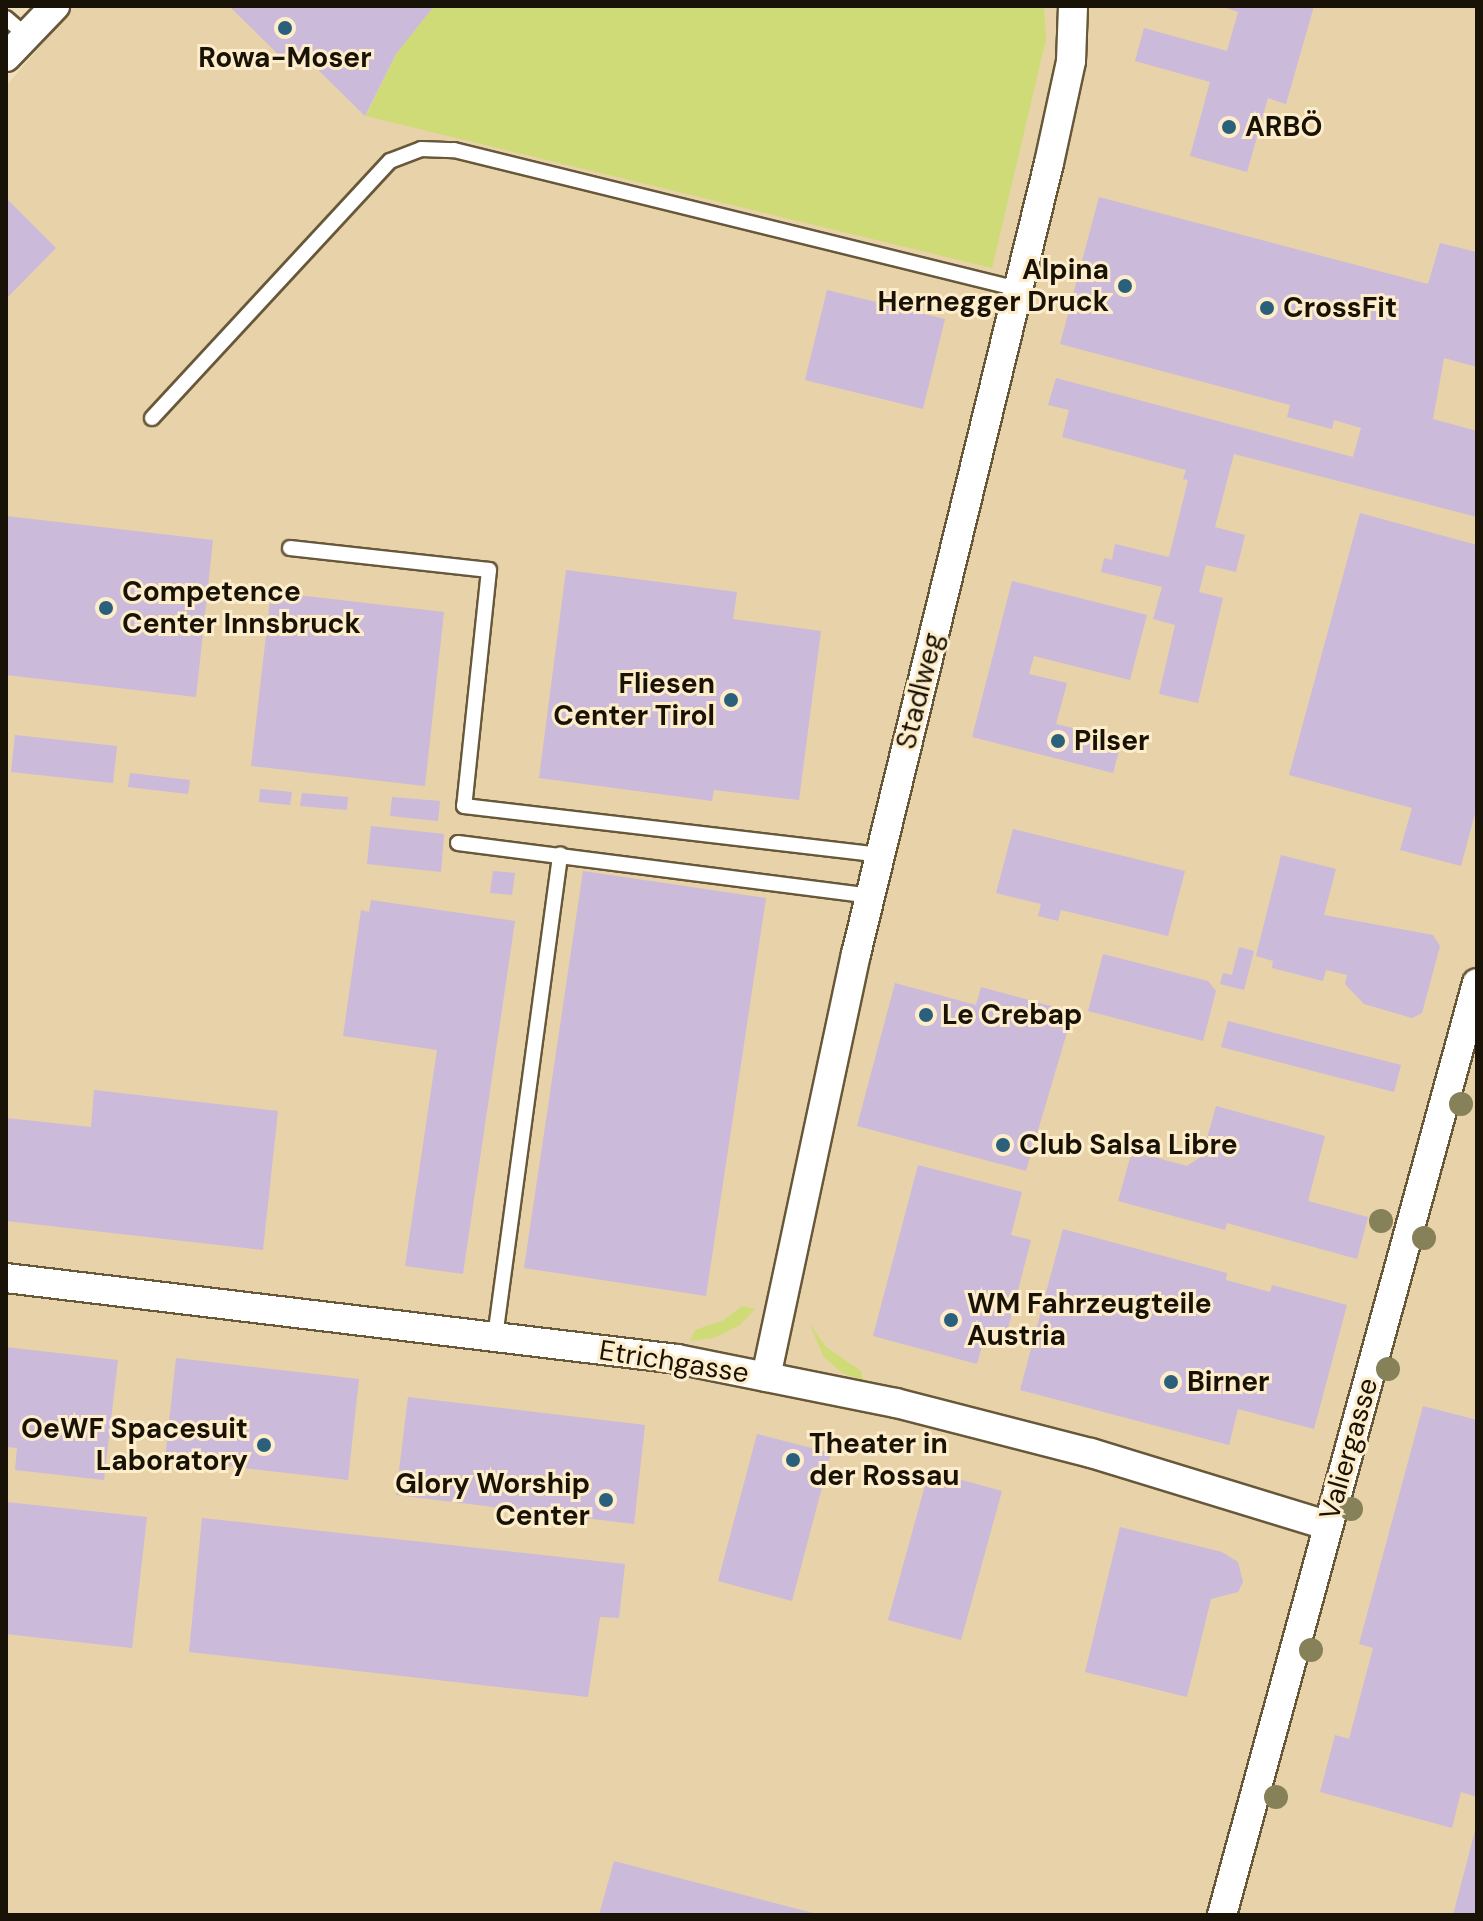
<!DOCTYPE html>
<meta charset="utf-8">
<style>
body{margin:0}
#map{position:relative;width:1483px;height:1921px;overflow:hidden;background:#f1e0bd;font-family:"DM Sans",sans-serif}
div>[style]{position:absolute}
.built>*{inset:0;background:#e7d2a9}
.green>*{inset:0;background:#cedb76}
.building>*{inset:0;background:#cbbada}
.roads{filter:drop-shadow(2px 0 #67583a) drop-shadow(-2px 0 #67583a) drop-shadow(0 2px #67583a) drop-shadow(0 -2px #67583a)}
.service>*{height:14px;margin:-7px;padding:0 7px;transform-origin:7px;border-radius:7px;background:#fff}
.minor>*{height:28px;margin:-14px;padding:0 14px;transform-origin:14px;border-radius:14px;background:#fff}
.trees>*{width:24px;height:24px;margin:-12px;border-radius:50%;background:#868159}
.dots>*{width:22px;height:22px;translate:-50% -50%;box-sizing:border-box;border:4px solid #feedca;border-radius:50%}
span{translate:-50% -50%;white-space:nowrap;text-align:center;line-height:1.15;-webkit-text-stroke:6px #feedca;paint-order:stroke}
.poi-label{font-size:28px;color:#191307;font-weight:700}
.left{translate:0 -50%;text-align:left}
.right{translate:-100% -50%;text-align:right}
.street-label{font-size:28px;color:#191307}
.frame{position:absolute;inset:0;border:8px solid #191307;pointer-events:none}
</style>
<div id="map">
<div class="built">
<div style="clip-path:polygon(75px 6px,1477px 6px,1477px 1915px,6px 1915px,6px 86px)"></div>
</div>
<div class="green">
<div style="clip-path:polygon(434px 6px,1044px 6px,1046px 39px,992px 268px,366px 116px,396px 54px)"></div>
<div style="clip-path:polygon(742px 1306px,755px 1309px,740px 1325px,714px 1338px,690px 1341px,695px 1330px,724px 1320px)"></div>
<div style="clip-path:polygon(809px 1323px,826px 1347px,861px 1371px,863px 1380px,842px 1373px,824px 1357px)"></div>
</div>
<div class="building">
<div style="clip-path:polygon(229px 6px,434px 6px,396px 54px,365px 116px,305px 57px,294px 70px)"></div>
<div style="clip-path:polygon(1221px 6px,1314px 6px,1286px 104px,1268px 98px,1247px 172px,1190px 156px,1210px 82px,1135px 61px,1144px 28px,1227px 51px,1238px 12px)"></div>
<div style="clip-path:polygon(1099px 197px,1428px 284px,1440px 243px,1477px 252px,1477px 367px,1444px 358px,1433px 419px,1477px 431px,1477px 517px,1234px 454px,1215px 527px,1245px 535px,1236px 572px,1206px 565px,1199px 592px,1223px 598px,1198px 703px,1159px 694px,1175px 625px,1153px 619px,1162px 587px,1101px 572px,1104px 558px,1112px 560px,1115px 544px,1169px 557px,1188px 480px,1183px 479px,1186px 470px,1062px 437px,1069px 410px,1048px 405px,1056px 378px,1353px 457px,1361px 428px,1334px 420px,1332px 429px,1287px 417px,1290px 405px,1060px 344px)"></div>
<div style="clip-path:polygon(6px 198px,56px 248px,6px 299px)"></div>
<div style="clip-path:polygon(827px 290px,945px 319px,923px 409px,805px 380px)"></div>
<div style="clip-path:polygon(1360px 513px,1477px 545px,1477px 806px,1461px 866px,1400px 850px,1412px 808px,1289px 775px)"></div>
<div style="clip-path:polygon(6px 516px,213px 540px,196px 697px,6px 675px)"></div>
<div style="clip-path:polygon(566px 570px,737px 592px,733px 619px,821px 631px,799px 800px,714px 790px,712px 801px,539px 778px)"></div>
<div style="clip-path:polygon(1012px 581px,1147px 615px,1130px 680px,1034px 656px,1029px 674px,1067px 683px,1056px 724px,1122px 740px,1113px 773px,972px 737px)"></div>
<div style="clip-path:polygon(271px 592px,444px 612px,425px 786px,251px 766px)"></div>
<div style="clip-path:polygon(15px 735px,117px 746px,113px 783px,11px 772px)"></div>
<div style="clip-path:polygon(130px 773px,190px 780px,188px 794px,128px 787px)"></div>
<div style="clip-path:polygon(260px 789px,292px 792px,290px 805px,259px 802px)"></div>
<div style="clip-path:polygon(302px 793px,348px 797px,347px 810px,300px 806px)"></div>
<div style="clip-path:polygon(392px 797px,440px 801px,438px 821px,390px 816px)"></div>
<div style="clip-path:polygon(371px 826px,444px 834px,441px 872px,367px 864px)"></div>
<div style="clip-path:polygon(1013px 829px,1185px 871px,1168px 936px,1061px 910px,1058px 921px,1038px 916px,1041px 904px,996px 893px)"></div>
<div style="clip-path:polygon(1281px 855px,1336px 869px,1324px 915px,1433px 935px,1440px 946px,1422px 1013px,1412px 1018px,1364px 1004px,1345px 984px,1347px 975px,1326px 970px,1323px 981px,1272px 968px,1273px 961px,1256px 956px)"></div>
<div style="clip-path:polygon(493px 871px,515px 873px,512px 895px,490px 893px)"></div>
<div style="clip-path:polygon(583px 871px,766px 898px,706px 1296px,524px 1268px)"></div>
<div style="clip-path:polygon(371px 900px,515px 921px,463px 1274px,405px 1266px,437px 1050px,343px 1036px,361px 910px,369px 912px)"></div>
<div style="clip-path:polygon(1239px 947px,1254px 951px,1244px 990px,1220px 984px,1223px 973px,1232px 975px)"></div>
<div style="clip-path:polygon(1103px 954px,1208px 981px,1216px 991px,1203px 1041px,1088px 1011px)"></div>
<div style="clip-path:polygon(895px 983px,976px 1005px,981px 987px,1073px 1012px,1026px 1171px,857px 1126px)"></div>
<div style="clip-path:polygon(1228px 1021px,1401px 1065px,1394px 1092px,1221px 1047px)"></div>
<div style="clip-path:polygon(94px 1090px,278px 1111px,263px 1250px,6px 1221px,6px 1118px,91px 1127px)"></div>
<div style="clip-path:polygon(1216px 1106px,1325px 1136px,1308px 1201px,1368px 1217px,1357px 1259px,1227px 1223px,1225px 1230px,1118px 1201px,1132px 1151px,1187px 1166px,1202px 1156px)"></div>
<div style="clip-path:polygon(918px 1165px,1022px 1192px,1011px 1235px,1031px 1240px,1004px 1344px,984px 1339px,977px 1364px,873px 1336px)"></div>
<div style="clip-path:polygon(1063px 1229px,1227px 1273px,1226px 1280px,1270px 1292px,1272px 1285px,1347px 1305px,1314px 1429px,1238px 1409px,1229px 1445px,1020px 1390px)"></div>
<div style="clip-path:polygon(6px 1347px,118px 1360px,104px 1480px,15px 1470px,17px 1448px,6px 1447px)"></div>
<div style="clip-path:polygon(176px 1358px,359px 1379px,348px 1480px,165px 1459px)"></div>
<div style="clip-path:polygon(408px 1397px,645px 1425px,634px 1524px,396px 1495px)"></div>
<div style="clip-path:polygon(1423px 1406px,1477px 1420px,1477px 1797px,1461px 1792px,1452px 1828px,1320px 1792px,1335px 1735px,1349px 1739px,1373px 1648px,1359px 1644px)"></div>
<div style="clip-path:polygon(757px 1434px,831px 1453px,792px 1601px,718px 1581px)"></div>
<div style="clip-path:polygon(929px 1471px,1002px 1491px,961px 1640px,888px 1620px)"></div>
<div style="clip-path:polygon(6px 1502px,147px 1517px,132px 1648px,6px 1634px)"></div>
<div style="clip-path:polygon(202px 1518px,625px 1564px,619px 1618px,600px 1617px,588px 1697px,189px 1652px)"></div>
<div style="clip-path:polygon(1120px 1527px,1222px 1552px,1238px 1562px,1243px 1582px,1238px 1592px,1211px 1599px,1187px 1697px,1085px 1672px)"></div>
<div style="clip-path:polygon(1476px 1827px,1477px 1915px,1453px 1915px)"></div>
<div style="clip-path:polygon(614px 1861px,817px 1914px,817px 1915px,599px 1915px)"></div>
</div>
<div class="roads">
<div class="service">
<div style="left:6px;top:18px;width:28px;rotate:41deg"></div>
<div style="left:152px;top:418px;width:350px;rotate:-47.2deg"></div>
<div style="left:390px;top:161px;width:33px;rotate:-21deg"></div>
<div style="left:421px;top:149px;width:33px;rotate:2deg"></div>
<div style="left:454px;top:150px;width:581px;rotate:13.84deg"></div>
<div style="left:290px;top:548px;width:200px;rotate:6.3deg"></div>
<div style="left:489px;top:570px;width:237px;rotate:96deg"></div>
<div style="left:464px;top:806px;width:419px;rotate:6.7deg"></div>
<div style="left:458px;top:843px;width:415px;rotate:7.3deg"></div>
<div style="left:495px;top:1337px;width:487px;rotate:-82.3deg"></div>
</div>
<div class="minor">
<div style="left:6px;top:57px;width:71px;rotate:-46.1deg"></div>
<div style="left:6px;top:1278px;width:676px;rotate:6.88deg"></div>
<div style="left:677px;top:1359px;width:223px;rotate:11.4deg"></div>
<div style="left:896px;top:1403px;width:201px;rotate:14.4deg"></div>
<div style="left:1091px;top:1453px;width:247px;rotate:17deg"></div>
<div style="left:766px;top:1377px;width:432px;rotate:-78deg"></div>
<div style="left:856px;top:954px;width:814px;rotate:-76.29deg"></div>
<div style="left:1049px;top:163px;width:104px;rotate:-77.8deg"></div>
<div style="left:1071px;top:61px;width:55px;rotate:-87.9deg"></div>
<div style="left:1222px;top:1915px;width:966px;rotate:-74.7deg"></div>
</div>
</div>
<div class="trees">
<div style="left:1461px;top:1104px"></div>
<div style="left:1381px;top:1221px"></div>
<div style="left:1424px;top:1238px"></div>
<div style="left:1388px;top:1369px"></div>
<div style="left:1351px;top:1509px"></div>
<div style="left:1311px;top:1650px"></div>
<div style="left:1276px;top:1797px"></div>
</div>
<div class="dots">
<div style="left:285px;top:28px;background:#2b607c"></div>
<div style="left:1229px;top:127px;background:#2b607c"></div>
<div style="left:1125px;top:286px;background:#2b607c"></div>
<div style="left:1267px;top:308px;background:#2b607c"></div>
<div style="left:106px;top:608px;background:#2b607c"></div>
<div style="left:731px;top:700px;background:#2b607c"></div>
<div style="left:1058px;top:741px;background:#2b607c"></div>
<div style="left:926px;top:1015px;background:#2b607c"></div>
<div style="left:1003px;top:1145px;background:#2b607c"></div>
<div style="left:951px;top:1320px;background:#2b607c"></div>
<div style="left:1171px;top:1382px;background:#2b607c"></div>
<div style="left:264px;top:1445px;background:#2b607c"></div>
<div style="left:793px;top:1460px;background:#2b607c"></div>
<div style="left:606px;top:1500px;background:#2b607c"></div>
</div>
<div class="poi-label">
<span style="left:285px;top:58px">Rowa-Moser</span>
<span class="left" style="left:1245px;top:127px">ARBÖ</span>
<span class="right" style="left:1109px;top:286px">Alpina<br>Hernegger Druck</span>
<span class="left" style="left:1283px;top:308px">CrossFit</span>
<span class="left" style="left:122px;top:608px">Competence<br>Center Innsbruck</span>
<span class="right" style="left:715px;top:700px">Fliesen<br>Center Tirol</span>
<span class="left" style="left:1074px;top:741px">Pilser</span>
<span class="left" style="left:942px;top:1015px">Le Crebap</span>
<span class="left" style="left:1019px;top:1145px">Club Salsa Libre</span>
<span class="left" style="left:967px;top:1320px">WM Fahrzeugteile<br>Austria</span>
<span class="left" style="left:1187px;top:1382px">Birner</span>
<span class="right" style="left:248px;top:1445px">OeWF Spacesuit<br>Laboratory</span>
<span class="left" style="left:809px;top:1460px">Theater in<br>der Rossau</span>
<span class="right" style="left:590px;top:1500px">Glory Worship<br>Center</span>
</div>
<div class="street-label">
<span style="left:920px;top:691px;rotate:-76deg">Stadlweg</span>
<span style="left:674px;top:1362px;rotate:9deg">Etrichgasse</span>
<span style="left:1349px;top:1449px;rotate:-74deg">Valiergasse</span>
</div>
<div class="frame"></div>
</div>
